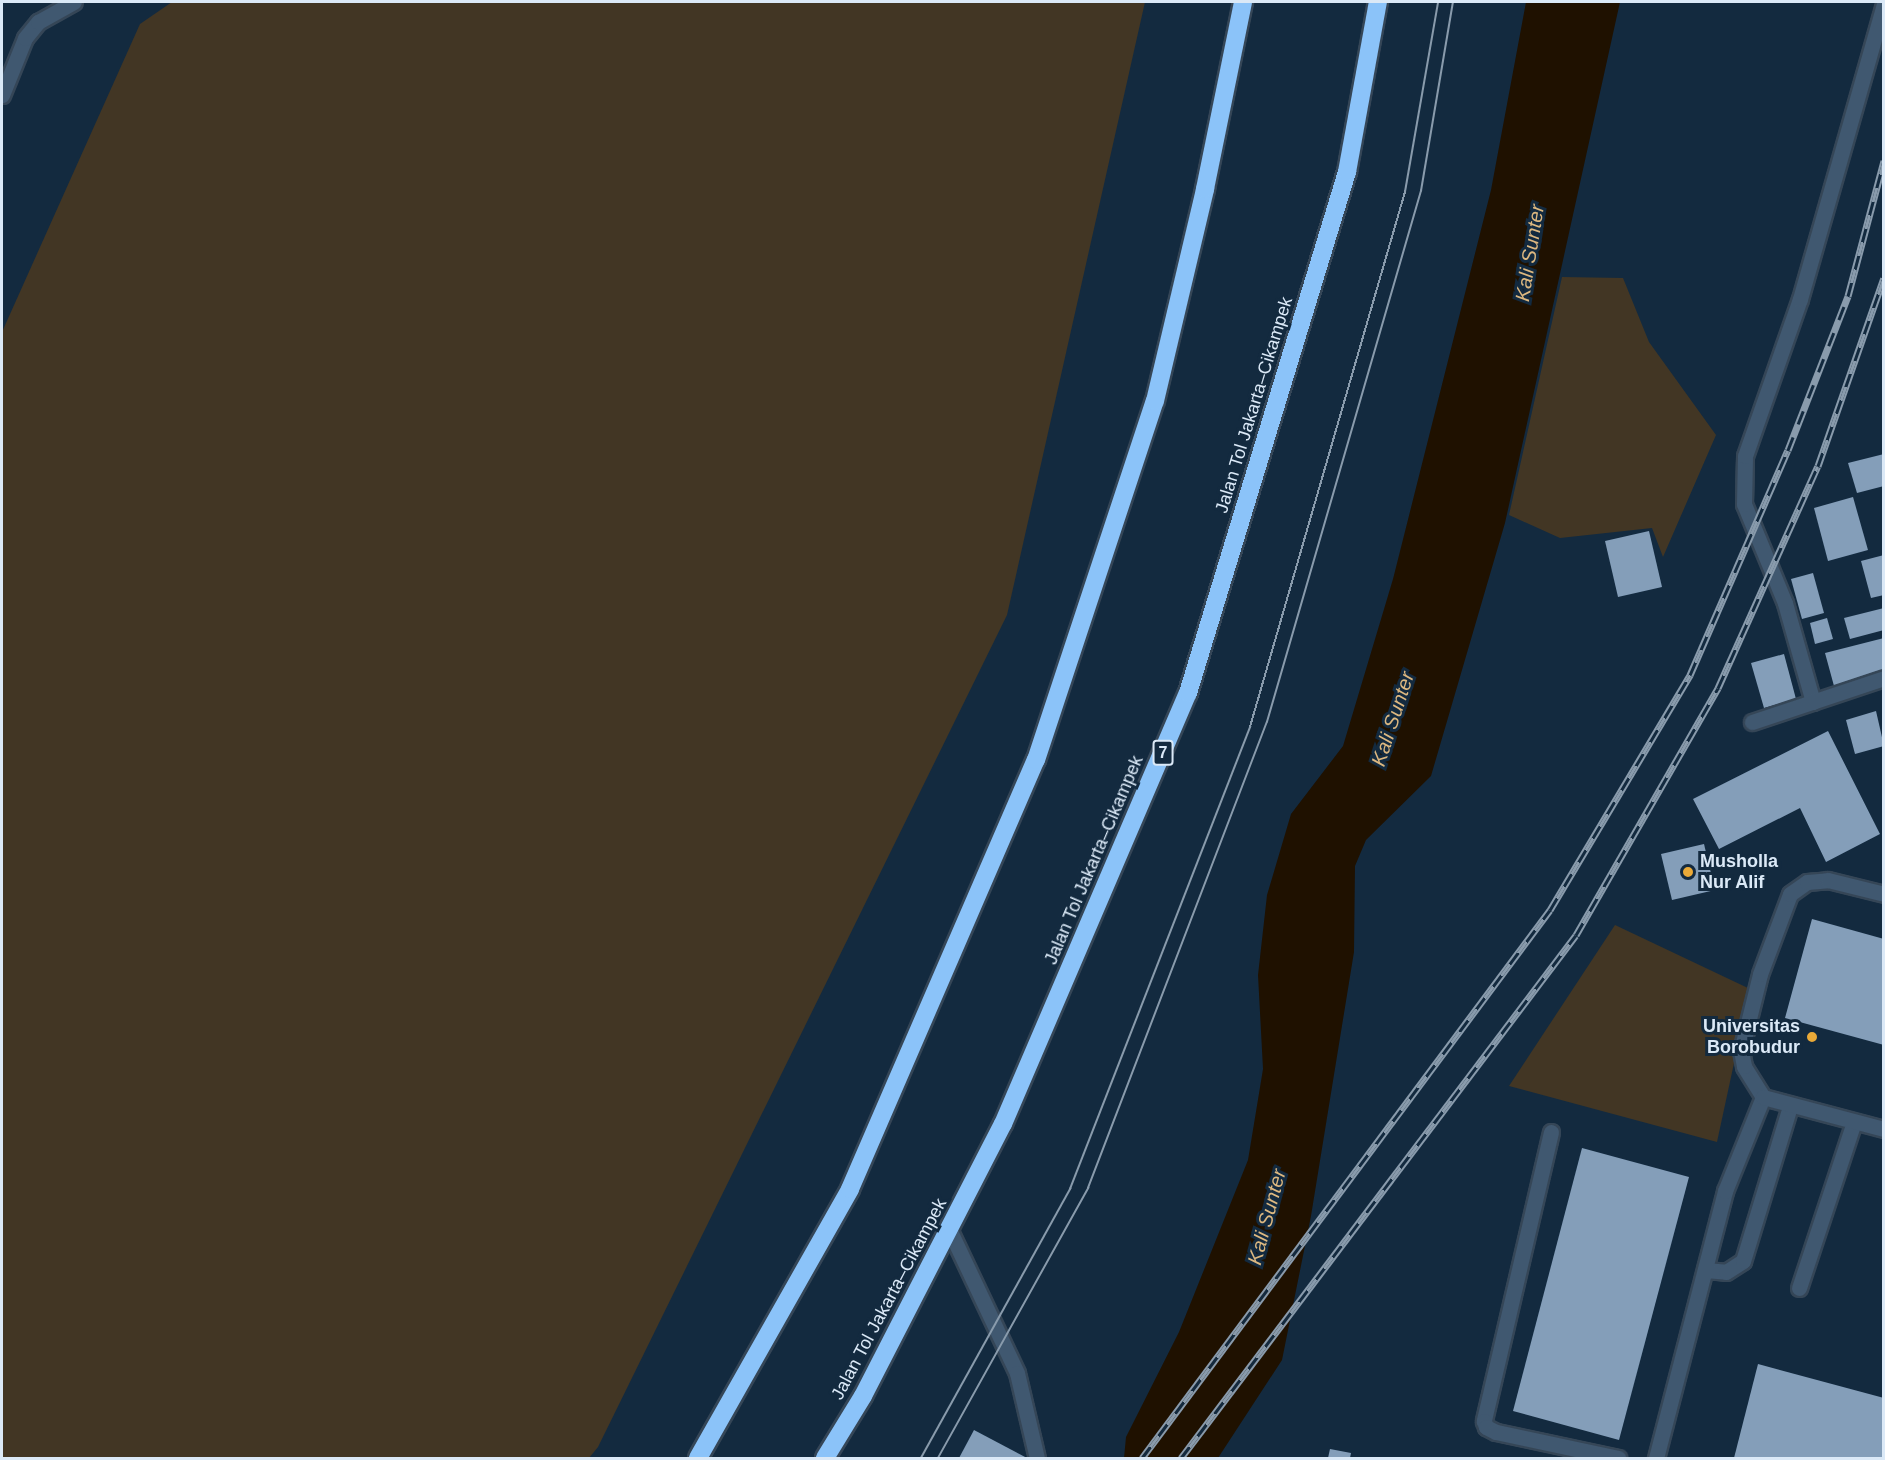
<!DOCTYPE html>
<meta charset="utf-8">
<style>
body{margin:0}
#map{position:relative;width:1885px;height:1460px;overflow:hidden;background:#132a3f;font-family:Helvetica,sans-serif}
div>[style]{position:absolute}
.green>*{inset:0;background:#423624}
.water>*{inset:0;background:#1f1100}
.building>*{inset:0;background:#849eb9}
.roads{filter:drop-shadow(2px 0 #354657) drop-shadow(-2px 0 #354657) drop-shadow(0 2px #354657) drop-shadow(0 -2px #354657)}
.lane>*{height:15px;margin:-7.5px;padding:0 7.5px;transform-origin:7.5px;border-radius:7.5px;background:#405870}
.street>*{height:15px;margin:-7.5px;padding:0 7.5px;transform-origin:7.5px;border-radius:7.5px;background:#405870}
.highway>*{height:18px;margin:-9px;padding:0 9px;transform-origin:9px;border-radius:9px;background:#8bc3f9}
.tram>*{height:1.5px;margin:-0.75px;padding:0 0.75px;transform-origin:0.75px;border-radius:0.75px;background:#899bac}
.rail>*{height:7px;margin-top:-3.5px;transform-origin:0;background:repeating-linear-gradient(90deg,#132a3f 0 14px,#899bac 0 28px);box-sizing:border-box;border-block:2px solid #899bac}
.dots>*{width:16px;height:16px;translate:-50% -50%;box-sizing:border-box;border:3px solid #132a3f;border-radius:50%}
span{translate:-50% -50%;white-space:nowrap;text-align:center;line-height:1.15;-webkit-text-stroke:6px #132a3f;paint-order:stroke}
.shield-label span{padding:2px 4px;background:#132a3f;border:2px solid;border-radius:4px;-webkit-text-stroke-width:0}
.shield-label{font-size:16px;color:#dbe9f7;font-weight:700}
.street-label{font-size:18px;color:#dbe9f7}
.poi-label{font-size:18px;color:#dbe9f7;font-weight:700}
.left{translate:0 -50%;text-align:left}
.right{translate:-100% -50%;text-align:right}
.water-label{font-size:20px;color:#ddb880;font-style:italic}
.frame{position:absolute;inset:0;border:3px solid #dbe9f7;pointer-events:none}
</style>
<div id="map">
<div class="green">
<div style="clip-path:polygon(172px 2px,1145px 2px,1007px 615px,598px 1447px,589px 1458px,2px 1458px,2px 332px,140px 24px)"></div>
<div style="clip-path:polygon(1562px 277px,1623px 278px,1649px 342px,1716px 435px,1663px 557px,1652px 528px,1560px 538px,1509px 515px)"></div>
<div style="clip-path:polygon(1615px 925px,1750px 989px,1717px 1142px,1509px 1086px)"></div>
</div>
<div class="water">
<div style="clip-path:polygon(1526px 2px,1620px 2px,1505px 523px,1431px 776px,1366px 840px,1355px 866px,1354px 952px,1311px 1216px,1282px 1360px,1218px 1458px,1124px 1458px,1126px 1437px,1179px 1332px,1248px 1160px,1263px 1069px,1258px 975px,1267px 895px,1291px 814px,1343px 746px,1393px 579px,1491px 190px)"></div>
</div>
<div class="building">
<div style="clip-path:polygon(1884px 454px,1884px 486px,1857px 493px,1848px 463px)"></div>
<div style="clip-path:polygon(1853px 497px,1868px 550px,1828px 561px,1814px 508px)"></div>
<div style="clip-path:polygon(1649px 531px,1662px 587px,1618px 597px,1605px 541px)"></div>
<div style="clip-path:polygon(1884px 555px,1884px 595px,1871px 598px,1861px 561px)"></div>
<div style="clip-path:polygon(1813px 573px,1824px 613px,1802px 619px,1791px 579px)"></div>
<div style="clip-path:polygon(1884px 608px,1884px 630px,1850px 639px,1844px 618px)"></div>
<div style="clip-path:polygon(1827px 618px,1833px 639px,1815px 644px,1810px 623px)"></div>
<div style="clip-path:polygon(1884px 638px,1884px 673px,1834px 686px,1825px 653px)"></div>
<div style="clip-path:polygon(1784px 654px,1796px 699px,1764px 708px,1751px 663px)"></div>
<div style="clip-path:polygon(1876px 711px,1884px 746px,1855px 754px,1846px 720px)"></div>
<div style="clip-path:polygon(1828px 731px,1880px 834px,1826px 862px,1800px 808px,1719px 849px,1693px 799px)"></div>
<div style="clip-path:polygon(1704px 844px,1715px 890px,1672px 900px,1661px 854px)"></div>
<div style="clip-path:polygon(1812px 919px,1884px 939px,1884px 1045px,1785px 1018px)"></div>
<div style="clip-path:polygon(1582px 1148px,1689px 1177px,1619px 1440px,1513px 1411px)"></div>
<div style="clip-path:polygon(1758px 1364px,1884px 1398px,1884px 1458px,1734px 1458px)"></div>
<div style="clip-path:polygon(974px 1430px,1027px 1458px,959px 1458px)"></div>
<div style="clip-path:polygon(1330px 1449px,1351px 1453px,1350px 1458px,1328px 1458px)"></div>
</div>
<div class="roads">
<div class="lane">
<div style="left:1763px;top:1097px;width:36px;rotate:-122deg"></div>
<div style="left:1744px;top:1066px;width:15px;rotate:-101deg"></div>
<div style="left:1741px;top:1051px;width:79px;rotate:-76.1deg"></div>
<div style="left:1760px;top:974px;width:85px;rotate:-69.4deg"></div>
<div style="left:1790px;top:894px;width:21px;rotate:-35deg"></div>
<div style="left:1807px;top:882px;width:21px;rotate:-5deg"></div>
<div style="left:1828px;top:880px;width:58px;rotate:14deg"></div>
<div style="left:1551px;top:1132px;width:297px;rotate:103.1deg"></div>
<div style="left:1484px;top:1421px;width:6px;rotate:72deg"></div>
<div style="left:1486px;top:1427px;width:11px;rotate:27deg"></div>
<div style="left:1496px;top:1432px;width:125px;rotate:12deg"></div>
<div style="left:949px;top:1229px;width:159px;rotate:64.7deg"></div>
<div style="left:1017px;top:1373px;width:87px;rotate:76.8deg"></div>
<div style="left:1705px;top:1270px;width:21px;rotate:5deg"></div>
<div style="left:1726px;top:1272px;width:20px;rotate:-33deg"></div>
<div style="left:1743px;top:1261px;width:162px;rotate:-73.1deg"></div>
<div style="left:1799px;top:1288px;width:175px;rotate:-71.7deg"></div>
<div style="left:1656px;top:1458px;width:276px;rotate:-75.5deg"></div>
<div style="left:1725px;top:1191px;width:101px;rotate:-68deg"></div>
<div style="left:1763px;top:1097px;width:125px;rotate:14.8deg"></div>
</div>
<div class="street">
<div style="left:2px;top:95px;width:61px;rotate:-68deg"></div>
<div style="left:25px;top:38px;width:21px;rotate:-51deg"></div>
<div style="left:38px;top:22px;width:41px;rotate:-29.1deg"></div>
<div style="left:1813px;top:702px;width:103px;rotate:-105.8deg"></div>
<div style="left:1785px;top:603px;width:107px;rotate:-112.5deg"></div>
<div style="left:1744px;top:504px;width:48px;rotate:-88.8deg"></div>
<div style="left:1745px;top:456px;width:166px;rotate:-70.7deg"></div>
<div style="left:1800px;top:299px;width:306px;rotate:-74.1deg"></div>
<div style="left:1752px;top:722px;width:139px;rotate:-18.4deg"></div>
</div>
<div class="highway">
<div style="left:698px;top:1458px;width:309px;rotate:-60.5deg"></div>
<div style="left:850px;top:1189px;width:468px;rotate:-66.6deg"></div>
<div style="left:1036px;top:760px;width:378px;rotate:-71.7deg"></div>
<div style="left:1155px;top:401px;width:218px;rotate:-76.7deg"></div>
<div style="left:1205px;top:189px;width:191px;rotate:-78.5deg"></div>
<div style="left:825px;top:1458px;width:73px;rotate:-58.5deg"></div>
<div style="left:863px;top:1396px;width:306px;rotate:-62.8deg"></div>
<div style="left:1003px;top:1124px;width:469px;rotate:-66.8deg"></div>
<div style="left:1188px;top:693px;width:545px;rotate:-73.03deg"></div>
<div style="left:1347px;top:172px;width:173px;rotate:-79.7deg"></div>
</div>
</div>
<div class="tram">
<div style="left:921px;top:1458px;width:308px;rotate:-61deg"></div>
<div style="left:1070px;top:1189px;width:496px;rotate:-68.7deg"></div>
<div style="left:1250px;top:727px;width:557px;rotate:-73.84deg"></div>
<div style="left:1405px;top:192px;width:193px;rotate:-80.1deg"></div>
<div style="left:938px;top:1458px;width:309px;rotate:-60.9deg"></div>
<div style="left:1088px;top:1188px;width:499px;rotate:-69deg"></div>
<div style="left:1267px;top:722px;width:553px;rotate:-73.83deg"></div>
<div style="left:1421px;top:191px;width:192px;rotate:-80.4deg"></div>
</div>
<div class="rail">
<div style="left:1142px;top:1458px;width:683px;rotate:-53.33deg"></div>
<div style="left:1550px;top:910px;width:274px;rotate:-59.2deg"></div>
<div style="left:1690px;top:675px;width:245px;rotate:-66.5deg"></div>
<div style="left:1788px;top:450px;width:165px;rotate:-68.7deg"></div>
<div style="left:1848px;top:296px;width:140px;rotate:-75.1deg"></div>
<div style="left:1181px;top:1458px;width:655px;rotate:-52.94deg"></div>
<div style="left:1576px;top:935px;width:285px;rotate:-60.1deg"></div>
<div style="left:1718px;top:688px;width:243px;rotate:-65.8deg"></div>
<div style="left:1818px;top:466px;width:199px;rotate:-70.7deg"></div>
</div>
<div class="dots">
<div style="left:1688px;top:872px;background:#eaaa38"></div>
<div style="left:1812px;top:1037px;background:#eaaa38"></div>
</div>
<div class="shield-label">
<span style="left:1163px;top:753px">7</span>
</div>
<div class="street-label">
<span style="left:1254px;top:405px;rotate:-73deg">Jalan Tol Jakarta–Cikampek</span>
<span style="left:1094px;top:860px;rotate:-67deg">Jalan Tol Jakarta–Cikampek</span>
<span style="left:889px;top:1299px;rotate:-62deg">Jalan Tol Jakarta–Cikampek</span>
</div>
<div class="poi-label">
<span class="left" style="left:1700px;top:872px">Musholla<br>Nur Alif</span>
<span class="right" style="left:1800px;top:1037px">Universitas<br>Borobudur</span>
</div>
<div class="water-label">
<span style="left:1530px;top:253px;rotate:-81deg">Kali Sunter</span>
<span style="left:1393px;top:719px;rotate:-72deg">Kali Sunter</span>
<span style="left:1267px;top:1217px;rotate:-75deg">Kali Sunter</span>
</div>
<div class="frame"></div>
</div>
